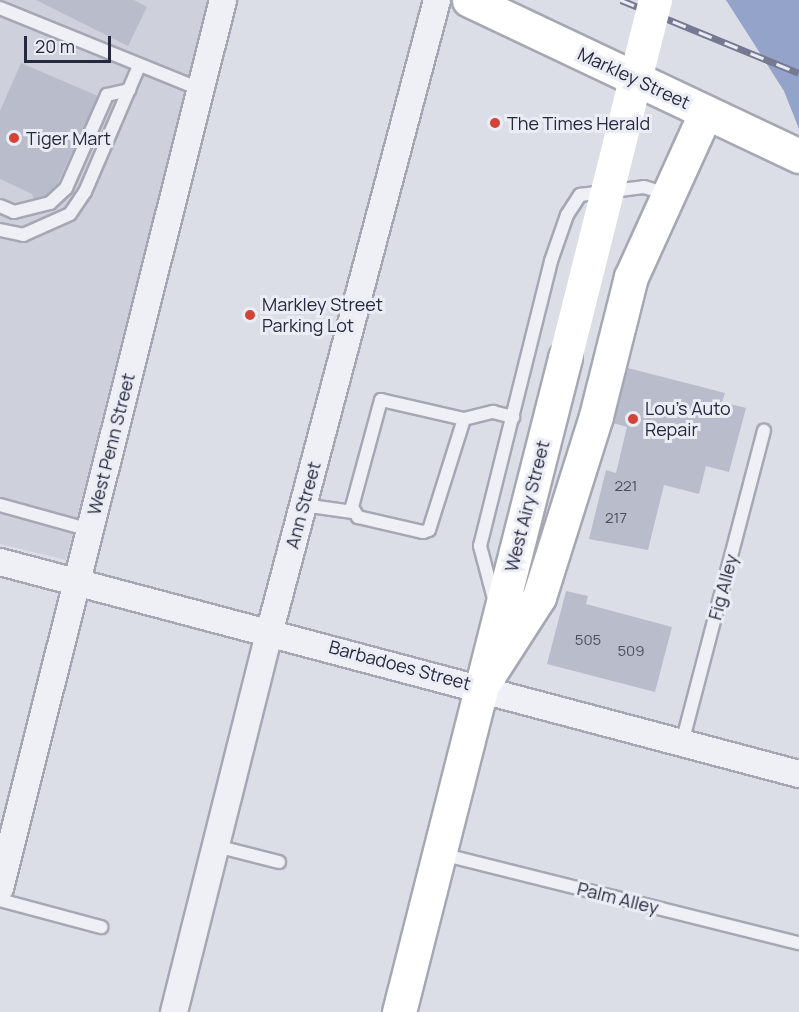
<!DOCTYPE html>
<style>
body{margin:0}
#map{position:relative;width:799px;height:1012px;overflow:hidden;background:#dcdee7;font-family:Manrope,sans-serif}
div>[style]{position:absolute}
.built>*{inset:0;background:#ced0dc}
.water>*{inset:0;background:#94a3ca}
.building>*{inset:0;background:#b9bcca}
.roads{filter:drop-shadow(2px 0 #a5a8b4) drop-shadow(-2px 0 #a5a8b4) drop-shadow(0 2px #a5a8b4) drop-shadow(0 -2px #a5a8b4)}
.service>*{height:12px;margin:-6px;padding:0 6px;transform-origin:6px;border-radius:6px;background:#eff0f5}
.minor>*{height:26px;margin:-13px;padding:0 13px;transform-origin:13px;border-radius:13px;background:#eff0f5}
.secondary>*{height:33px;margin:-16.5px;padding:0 16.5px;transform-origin:16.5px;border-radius:16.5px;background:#fff}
.trunk>*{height:33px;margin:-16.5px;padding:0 16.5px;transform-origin:16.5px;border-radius:16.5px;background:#fff}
.rail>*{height:7px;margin-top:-3.5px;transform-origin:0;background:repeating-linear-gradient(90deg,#ebedf5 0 14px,#757992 0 28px);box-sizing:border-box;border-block:2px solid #757992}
.secondary-bridge>*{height:33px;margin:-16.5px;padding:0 16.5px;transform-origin:16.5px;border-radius:16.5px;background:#fff}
.dots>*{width:16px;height:16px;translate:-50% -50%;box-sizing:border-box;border:3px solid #ebedf5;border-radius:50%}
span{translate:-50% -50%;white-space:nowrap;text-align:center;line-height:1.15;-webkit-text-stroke:6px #ebedf5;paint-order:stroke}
.number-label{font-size:15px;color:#4a4e61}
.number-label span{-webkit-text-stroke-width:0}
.street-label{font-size:18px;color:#25293e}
.poi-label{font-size:18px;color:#25293e}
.left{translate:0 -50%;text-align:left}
.scale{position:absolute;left:24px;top:36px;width:87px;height:27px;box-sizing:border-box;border:3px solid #25293e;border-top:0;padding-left:8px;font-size:18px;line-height:21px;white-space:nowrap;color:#25293e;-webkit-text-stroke:4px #ebedf5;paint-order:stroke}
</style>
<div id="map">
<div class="built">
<div style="clip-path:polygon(0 0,208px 0,66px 560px,0 544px)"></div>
</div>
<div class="water">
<div style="clip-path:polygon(726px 0,799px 0,799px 129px,784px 91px)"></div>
</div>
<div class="building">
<div style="clip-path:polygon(36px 0,134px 0,147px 7px,128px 46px)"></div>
<div style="clip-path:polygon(21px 63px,98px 96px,57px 185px,46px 196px,34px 199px,32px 194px,0 179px,0 111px)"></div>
<div style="clip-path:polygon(628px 368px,725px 393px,722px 402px,746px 408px,729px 472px,706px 466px,699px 494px,664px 485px,648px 550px,589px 539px,606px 470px,616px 473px,627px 427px,613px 423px)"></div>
<div style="clip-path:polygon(566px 591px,588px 596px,586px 604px,672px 627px,655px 692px,547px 664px)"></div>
</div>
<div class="roads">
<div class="service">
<div style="left:0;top:8px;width:215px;rotate:22.1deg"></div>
<div style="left:0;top:206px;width:15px;rotate:23deg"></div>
<div style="left:14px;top:212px;width:37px;rotate:-14deg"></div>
<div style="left:50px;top:203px;width:22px;rotate:-43deg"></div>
<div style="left:66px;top:188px;width:102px;rotate:-66.2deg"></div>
<div style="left:107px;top:95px;width:23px;rotate:-13deg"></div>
<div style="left:0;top:230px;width:24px;rotate:12deg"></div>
<div style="left:23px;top:235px;width:51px;rotate:-24.1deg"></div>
<div style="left:70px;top:214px;width:27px;rotate:-56deg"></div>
<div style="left:85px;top:192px;width:137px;rotate:-66.8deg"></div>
<div style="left:464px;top:419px;width:85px;rotate:-167.1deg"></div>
<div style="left:381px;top:400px;width:111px;rotate:105.2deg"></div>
<div style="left:352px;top:507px;width:12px;rotate:59deg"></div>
<div style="left:358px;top:517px;width:67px;rotate:13deg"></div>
<div style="left:423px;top:532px;width:6px;rotate:-18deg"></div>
<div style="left:429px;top:530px;width:116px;rotate:-72.5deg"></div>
<div style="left:464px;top:419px;width:30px;rotate:-14deg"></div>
<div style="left:493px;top:412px;width:21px;rotate:14deg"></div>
<div style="left:0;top:505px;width:93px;rotate:15.5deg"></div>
<div style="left:303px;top:505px;width:50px;rotate:8deg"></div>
<div style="left:494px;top:599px;width:55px;rotate:-104.8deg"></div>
<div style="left:480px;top:546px;width:294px;rotate:-76deg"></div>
<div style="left:551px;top:261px;width:49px;rotate:-70.8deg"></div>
<div style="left:567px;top:215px;width:24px;rotate:-57deg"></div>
<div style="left:580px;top:195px;width:64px;rotate:-7.1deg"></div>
<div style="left:644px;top:187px;width:24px;rotate:17deg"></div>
<div style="left:682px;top:743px;width:323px;rotate:-75.3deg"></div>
<div style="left:216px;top:846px;width:65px;rotate:14.3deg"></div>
<div style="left:441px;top:854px;width:369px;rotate:14deg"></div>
<div style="left:0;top:900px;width:105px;rotate:15deg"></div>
</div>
<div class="minor">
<div style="left:0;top:562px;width:827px;rotate:14.86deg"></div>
<div style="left:0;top:888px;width:916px;rotate:-75.9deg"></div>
<div style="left:174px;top:1012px;width:394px;rotate:-75.9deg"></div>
<div style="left:270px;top:630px;width:652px;rotate:-75.15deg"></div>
</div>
<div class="secondary">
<div style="left:399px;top:1012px;width:675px;rotate:-75.76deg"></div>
</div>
<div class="trunk">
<div style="left:469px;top:0;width:365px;rotate:25.3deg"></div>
<div style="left:481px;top:687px;width:107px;rotate:-57.2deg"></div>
<div style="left:539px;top:597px;width:190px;rotate:-72.5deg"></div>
<div style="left:596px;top:416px;width:143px;rotate:-75.9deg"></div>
<div style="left:631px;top:277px;width:181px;rotate:-65.6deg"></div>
</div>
</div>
<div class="rail">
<div style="left:621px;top:0;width:192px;rotate:22.3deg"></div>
</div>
<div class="secondary-bridge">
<div style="left:565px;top:358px;width:369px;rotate:-75.9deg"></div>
</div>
<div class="dots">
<div style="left:495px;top:123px;background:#d54238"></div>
<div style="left:14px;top:138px;background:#d54238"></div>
<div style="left:250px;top:315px;background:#d54238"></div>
<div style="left:633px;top:419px;background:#d54238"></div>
</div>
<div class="number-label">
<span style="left:626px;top:486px">221</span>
<span style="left:616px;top:518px">217</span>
<span style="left:588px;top:640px">505</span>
<span style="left:631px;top:651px">509</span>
</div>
<div class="street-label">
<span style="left:634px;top:78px;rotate:25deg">Markley Street</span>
<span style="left:111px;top:444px;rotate:-76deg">West Penn Street</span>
<span style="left:303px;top:505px;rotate:-75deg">Ann Street</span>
<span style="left:527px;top:506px;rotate:-76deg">West Airy Street</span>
<span style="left:723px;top:587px;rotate:-75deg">Fig Alley</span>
<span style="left:400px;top:665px;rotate:15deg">Barbadoes Street</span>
<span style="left:618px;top:898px;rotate:14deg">Palm Alley</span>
</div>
<div class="poi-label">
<span class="left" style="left:507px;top:123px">The Times Herald</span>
<span class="left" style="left:26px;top:138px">Tiger Mart</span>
<span class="left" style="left:262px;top:315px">Markley Street<br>Parking Lot</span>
<span class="left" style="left:645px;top:419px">Lou's Auto<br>Repair</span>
</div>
<div class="scale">20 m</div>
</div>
